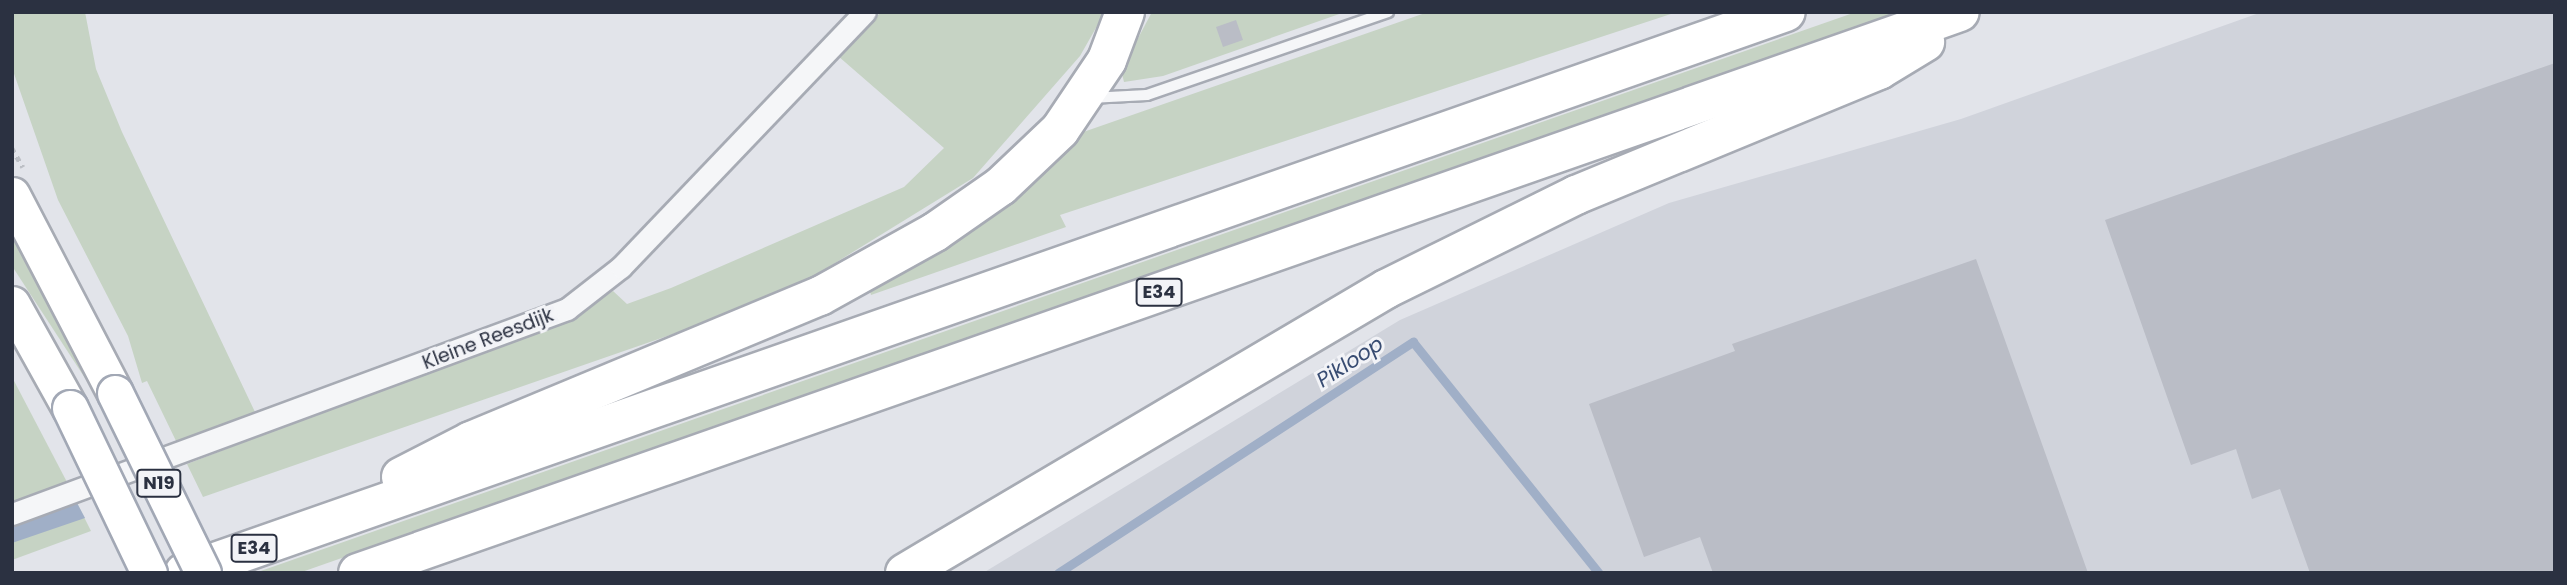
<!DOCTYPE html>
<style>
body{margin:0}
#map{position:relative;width:2567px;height:585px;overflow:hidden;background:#e2e4ea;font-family:Poppins,sans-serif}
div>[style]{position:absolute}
.built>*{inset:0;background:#d0d3db}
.green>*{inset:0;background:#c6d3c4}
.water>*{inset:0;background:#a0afc7}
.stream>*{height:9px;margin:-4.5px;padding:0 4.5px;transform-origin:4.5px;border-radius:4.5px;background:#a0afc7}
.building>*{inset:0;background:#babdc6}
.path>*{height:4.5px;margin-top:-2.25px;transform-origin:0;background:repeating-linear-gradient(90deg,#bcbfc5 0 5px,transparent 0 10px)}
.roads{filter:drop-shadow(2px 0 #a7abb4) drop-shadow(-2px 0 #a7abb4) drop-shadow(0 2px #a7abb4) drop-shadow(0 -2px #a7abb4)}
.service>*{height:10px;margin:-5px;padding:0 5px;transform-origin:5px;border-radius:5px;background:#f5f6f8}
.minor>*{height:21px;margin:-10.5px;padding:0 10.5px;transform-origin:10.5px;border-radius:10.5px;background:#f5f6f8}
.primary>*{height:35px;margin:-17.5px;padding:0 17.5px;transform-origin:17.5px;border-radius:17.5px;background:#fff}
.motorway>*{height:38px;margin:-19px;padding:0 19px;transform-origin:19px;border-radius:19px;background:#fff}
.bridges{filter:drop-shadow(2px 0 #a2a8b5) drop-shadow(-2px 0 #a2a8b5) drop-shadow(0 2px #a2a8b5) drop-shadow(0 -2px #a2a8b5)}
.primary-bridge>*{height:35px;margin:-17.5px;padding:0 17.5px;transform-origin:17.5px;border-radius:17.5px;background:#fff}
span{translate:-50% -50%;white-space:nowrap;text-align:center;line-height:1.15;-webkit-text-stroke:6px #f2f3f7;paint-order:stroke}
.shield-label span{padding:2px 5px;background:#f2f3f7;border:2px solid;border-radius:5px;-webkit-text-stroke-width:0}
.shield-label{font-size:18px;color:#2b3141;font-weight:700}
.street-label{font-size:19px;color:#2b3141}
.water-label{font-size:21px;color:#384c72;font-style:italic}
.frame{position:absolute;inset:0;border:14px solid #2b3141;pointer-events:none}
</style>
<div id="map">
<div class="built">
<div style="clip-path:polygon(2262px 12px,2555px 12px,2555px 573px,983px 573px,1400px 320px,1669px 203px,1961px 119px)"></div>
</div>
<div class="green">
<div style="clip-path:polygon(12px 12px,85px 12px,96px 69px,122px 132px,255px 412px,177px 443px,147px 381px,142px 383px,128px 336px,58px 200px,12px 68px)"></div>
<div style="clip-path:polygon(881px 12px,1105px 12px,1080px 56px,973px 178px,814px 276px,722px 317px,203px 497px,187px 464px,569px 317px,613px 291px,627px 304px,671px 288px,904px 187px,944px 148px,838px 56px)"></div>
<div style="clip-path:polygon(1152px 12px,1345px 12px,1163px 76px,1124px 82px,1121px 70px)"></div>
<div style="clip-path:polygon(1428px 12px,1677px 12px,1060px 215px,1066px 227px,871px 295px,868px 283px,1069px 137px)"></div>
<div style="clip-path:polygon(1856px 12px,1898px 12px,299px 573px,255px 573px)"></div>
<div style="clip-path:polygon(12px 224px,99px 392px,96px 395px,12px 266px)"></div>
<div style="clip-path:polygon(12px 377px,68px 484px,12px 503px)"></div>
<div style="clip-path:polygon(76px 501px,91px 531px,12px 560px,12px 524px)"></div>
</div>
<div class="water">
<div style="clip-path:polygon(76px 501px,85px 518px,12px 543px,12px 524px)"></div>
</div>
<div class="stream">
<div style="left:1058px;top:573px;width:424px;rotate:-33.1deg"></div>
<div style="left:1413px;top:342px;width:297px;rotate:51.2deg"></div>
</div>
<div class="building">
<div style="clip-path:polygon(1236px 20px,1243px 40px,1223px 47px,1216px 27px)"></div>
<div style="clip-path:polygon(2555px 63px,2555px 573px,2310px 573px,2280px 489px,2252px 499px,2236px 449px,2191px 465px,2105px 220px)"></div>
<div style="clip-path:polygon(1976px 259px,2088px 573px,1713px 573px,1700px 537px,1644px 557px,1589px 404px,1735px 351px,1732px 344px)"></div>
</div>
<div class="path">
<div style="left:12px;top:148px;width:22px;rotate:60deg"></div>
</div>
<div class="roads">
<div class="service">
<div style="left:1090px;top:98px;width:57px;rotate:-3deg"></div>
<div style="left:1147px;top:95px;width:255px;rotate:-19deg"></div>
</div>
<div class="minor">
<div style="left:12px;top:514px;width:592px;rotate:-20.27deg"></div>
<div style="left:567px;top:309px;width:68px;rotate:-37.9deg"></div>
<div style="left:621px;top:267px;width:353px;rotate:-46.3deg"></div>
</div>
<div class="primary">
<div style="left:12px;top:195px;width:223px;rotate:62.5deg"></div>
<div style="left:12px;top:304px;width:119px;rotate:60.9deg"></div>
</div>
<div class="motorway">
<div style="left:401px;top:477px;width:79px;rotate:-27.2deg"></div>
<div style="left:471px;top:441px;width:378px;rotate:-22.6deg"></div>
<div style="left:820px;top:296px;width:132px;rotate:-29.1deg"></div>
<div style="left:935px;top:232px;width:80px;rotate:-34.9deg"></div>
<div style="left:1001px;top:186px;width:81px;rotate:-43.5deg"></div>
<div style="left:1060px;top:130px;width:84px;rotate:-56.1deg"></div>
<div style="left:1107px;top:60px;width:51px;rotate:-69.4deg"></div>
<div style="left:184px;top:573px;width:1697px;rotate:-19.3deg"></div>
<div style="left:358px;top:573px;width:1697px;rotate:-19.3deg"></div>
<div style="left:905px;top:573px;width:559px;rotate:-30.56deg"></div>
<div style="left:1386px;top:289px;width:212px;rotate:-26.3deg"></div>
<div style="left:1576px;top:195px;width:328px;rotate:-22.4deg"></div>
<div style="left:1879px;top:70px;width:54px;rotate:-31.3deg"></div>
</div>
</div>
<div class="bridges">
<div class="primary-bridge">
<div style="left:115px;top:393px;width:200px;rotate:63.9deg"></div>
<div style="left:70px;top:408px;width:183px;rotate:64.4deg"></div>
</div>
</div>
<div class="shield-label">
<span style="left:1159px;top:292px">E34</span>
<span style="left:159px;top:483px">N19</span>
<span style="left:254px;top:548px">E34</span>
</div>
<div class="street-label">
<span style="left:488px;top:339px;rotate:-21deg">Kleine Reesdijk</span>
</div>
<div class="water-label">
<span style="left:1350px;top:362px;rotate:-33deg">Pikloop</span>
</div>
<div class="frame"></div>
</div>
